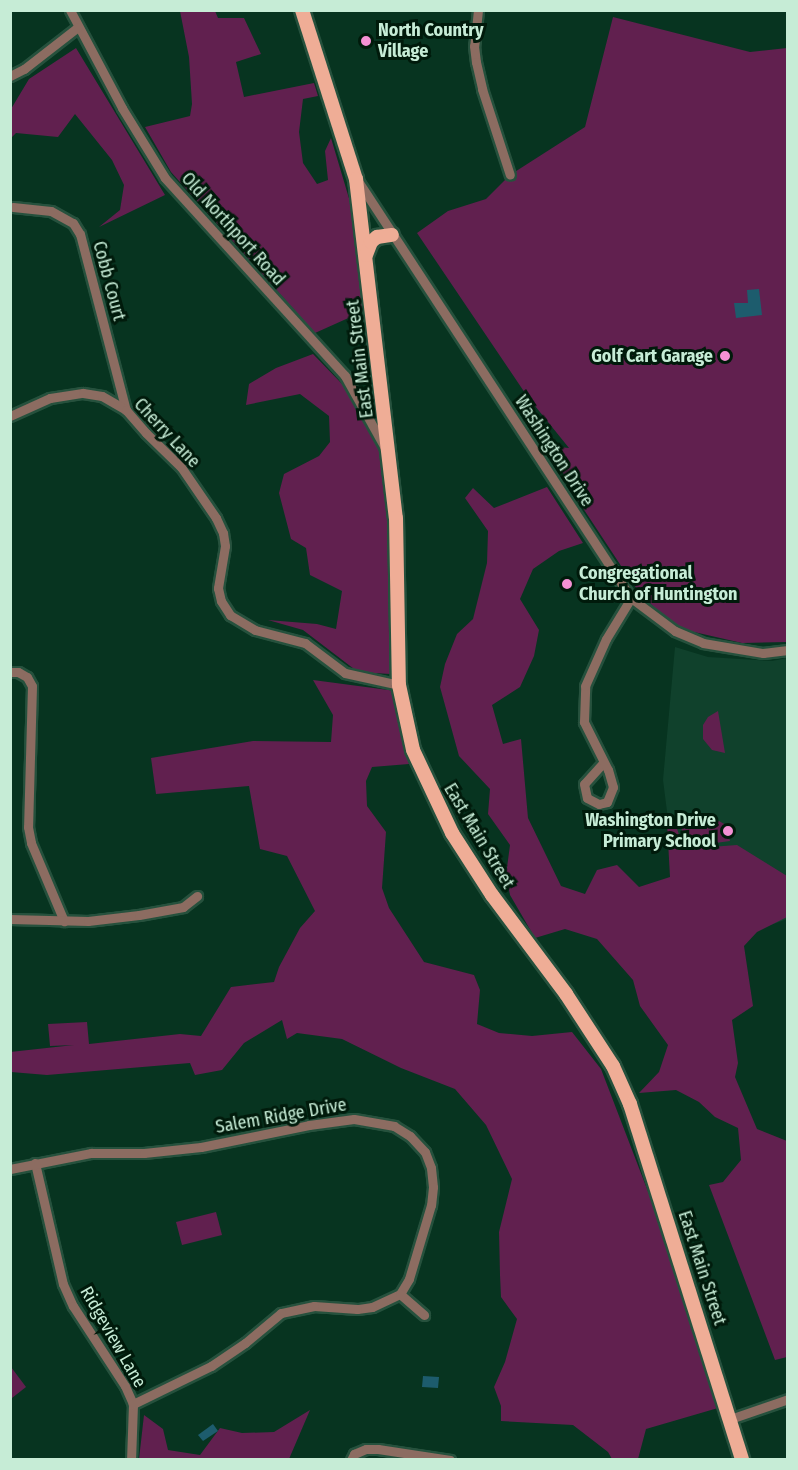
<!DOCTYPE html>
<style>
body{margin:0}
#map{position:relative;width:798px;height:1470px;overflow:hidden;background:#073420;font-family:"Fira Sans Condensed",sans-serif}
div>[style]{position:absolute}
.built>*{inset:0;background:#10412c}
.green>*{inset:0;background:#61204f}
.water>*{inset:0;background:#1d5c6d}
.roads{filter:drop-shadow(2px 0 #26513d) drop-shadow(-2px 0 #26513d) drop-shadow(0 2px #26513d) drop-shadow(0 -2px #26513d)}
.minor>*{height:9px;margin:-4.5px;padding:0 4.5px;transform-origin:4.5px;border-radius:4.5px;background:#8c6c61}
.primary>*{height:14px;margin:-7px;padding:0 7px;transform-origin:7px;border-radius:7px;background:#efad96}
.dots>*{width:16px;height:16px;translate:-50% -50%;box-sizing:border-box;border:3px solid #001a0b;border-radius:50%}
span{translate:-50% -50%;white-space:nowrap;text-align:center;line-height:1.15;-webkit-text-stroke:6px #001a0b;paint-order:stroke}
.poi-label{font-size:18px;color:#c6ecd6;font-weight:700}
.left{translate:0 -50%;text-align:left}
.right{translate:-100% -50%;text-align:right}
.street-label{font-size:18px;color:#c6ecd6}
.frame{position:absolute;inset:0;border:12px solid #c6ecd6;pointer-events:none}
</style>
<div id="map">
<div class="built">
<div style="clip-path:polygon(675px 647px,708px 657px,772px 661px,787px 658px,787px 919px,752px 932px,676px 882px,663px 780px)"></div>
</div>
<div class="green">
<div style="clip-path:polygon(180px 11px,215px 11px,218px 18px,244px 18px,261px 54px,236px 62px,244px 97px,314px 83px,318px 96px,303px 99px,299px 132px,303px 163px,317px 184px,328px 180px,325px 151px,331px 138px,351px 205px,364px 311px,315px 333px,171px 172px,145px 127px,190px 116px,192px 104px,189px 57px)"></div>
<div style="clip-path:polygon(613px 17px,750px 52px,787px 48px,787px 642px,742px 643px,681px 629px,659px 613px,633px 584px,571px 490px,553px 452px,559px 447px,569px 448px,527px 396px,417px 233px,448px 211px,486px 199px,510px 175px,585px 127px)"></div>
<div style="clip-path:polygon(76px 48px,165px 195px,99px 227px,120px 210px,124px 185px,112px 160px,75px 114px,58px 137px,16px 133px,11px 138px,11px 109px,29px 79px)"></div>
<div style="clip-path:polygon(313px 354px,343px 385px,384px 457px,389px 529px,390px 674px,358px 672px,303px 630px,268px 620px,317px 624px,336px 629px,342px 591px,310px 575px,306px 548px,291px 539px,279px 493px,284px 474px,319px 456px,330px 442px,329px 416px,300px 394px,246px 405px,249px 384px,276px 368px)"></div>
<div style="clip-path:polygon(547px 487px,583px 543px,559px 551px,533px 569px,520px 599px,539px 630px,534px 656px,520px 687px,492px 705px,503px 744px,521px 739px,528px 818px,561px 886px,585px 894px,597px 870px,617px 865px,639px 887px,670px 877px,667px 823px,674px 820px,684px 849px,737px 845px,787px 876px,787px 917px,757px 932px,744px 946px,753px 1006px,732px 1020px,738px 1063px,735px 1077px,757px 1129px,787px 1141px,787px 1357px,775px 1360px,709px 1185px,723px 1182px,741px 1160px,738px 1128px,715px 1117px,699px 1102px,676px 1090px,639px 1093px,659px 1072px,668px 1045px,640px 1006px,633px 980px,597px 939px,565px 929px,535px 938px,510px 895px,506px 875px,510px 845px,488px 814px,490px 789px,459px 756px,440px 687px,445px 664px,457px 634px,473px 619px,487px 563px,488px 531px,465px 498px,473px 488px,494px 508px)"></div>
<div style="clip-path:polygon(313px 680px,396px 691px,409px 764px,372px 767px,366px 781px,367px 806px,386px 832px,382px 888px,389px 908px,424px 962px,474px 975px,480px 990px,477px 1024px,499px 1033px,532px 1036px,572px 1032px,601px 1069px,657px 1215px,718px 1408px,646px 1429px,638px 1459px,612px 1459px,608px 1452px,573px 1425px,501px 1421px,501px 1406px,494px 1387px,505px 1362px,517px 1319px,501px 1297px,500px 1275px,499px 1232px,512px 1179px,486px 1125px,455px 1089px,401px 1068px,342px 1039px,297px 1033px,287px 1039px,282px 1020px,244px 1043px,222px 1070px,195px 1075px,190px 1063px,47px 1075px,11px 1072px,10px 1052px,74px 1045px,50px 1046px,48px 1024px,87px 1022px,89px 1044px,180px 1034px,201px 1036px,231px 987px,274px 982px,279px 967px,300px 928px,315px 911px,287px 856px,260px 849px,249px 786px,156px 794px,151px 758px,253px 741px,331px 742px,333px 715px)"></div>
<div style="clip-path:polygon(718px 711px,725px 753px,712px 750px,703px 739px,703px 725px,708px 717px)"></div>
<div style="clip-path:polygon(710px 818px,711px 823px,719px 821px,726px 825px,730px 841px,686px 847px,680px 823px)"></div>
<div style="clip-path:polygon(216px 1212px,222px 1235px,182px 1245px,176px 1222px)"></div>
<div style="clip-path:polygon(11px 1367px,26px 1387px,12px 1398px,11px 1397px)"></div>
<div style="clip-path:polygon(310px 1410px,289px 1459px,139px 1459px,144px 1415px,163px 1429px,168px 1450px,200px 1455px,220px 1428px,242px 1433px,274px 1432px)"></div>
</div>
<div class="water">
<div style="clip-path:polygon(759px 289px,762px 315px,736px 318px,734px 303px,748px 303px,747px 290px)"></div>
<div style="clip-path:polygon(423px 1376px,439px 1377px,438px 1388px,422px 1387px)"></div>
<div style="clip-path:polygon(213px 1424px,218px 1431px,203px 1441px,198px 1435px)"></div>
</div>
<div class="roads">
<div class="minor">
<div style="left:70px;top:10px;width:111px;rotate:62deg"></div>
<div style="left:122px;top:108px;width:82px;rotate:58.4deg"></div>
<div style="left:165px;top:178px;width:268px;rotate:47.7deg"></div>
<div style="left:345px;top:376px;width:80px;rotate:60.9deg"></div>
<div style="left:478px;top:10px;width:36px;rotate:96deg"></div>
<div style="left:474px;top:46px;width:16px;rotate:83deg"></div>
<div style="left:476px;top:62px;width:28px;rotate:77deg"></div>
<div style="left:482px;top:89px;width:90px;rotate:72deg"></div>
<div style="left:10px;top:76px;width:16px;rotate:-27deg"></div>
<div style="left:24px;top:69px;width:68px;rotate:-37.9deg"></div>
<div style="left:358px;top:181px;width:498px;rotate:56.8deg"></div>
<div style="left:631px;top:598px;width:55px;rotate:36.9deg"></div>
<div style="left:675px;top:631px;width:30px;rotate:23deg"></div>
<div style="left:703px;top:643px;width:61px;rotate:9.5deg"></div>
<div style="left:763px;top:653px;width:25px;rotate:-7deg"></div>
<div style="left:13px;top:207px;width:38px;rotate:6deg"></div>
<div style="left:51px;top:211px;width:25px;rotate:29deg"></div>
<div style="left:73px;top:223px;width:13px;rotate:58deg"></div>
<div style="left:80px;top:234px;width:182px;rotate:75.4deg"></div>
<div style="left:10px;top:416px;width:44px;rotate:-24.2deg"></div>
<div style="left:50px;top:398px;width:33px;rotate:-9deg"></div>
<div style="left:83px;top:393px;width:19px;rotate:9deg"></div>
<div style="left:102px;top:396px;width:28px;rotate:30deg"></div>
<div style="left:126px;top:410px;width:30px;rotate:49deg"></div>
<div style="left:146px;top:433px;width:49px;rotate:44.2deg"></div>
<div style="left:181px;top:467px;width:62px;rotate:55.5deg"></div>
<div style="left:216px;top:518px;width:17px;rotate:65deg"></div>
<div style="left:223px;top:533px;width:13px;rotate:81deg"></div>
<div style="left:225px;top:546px;width:43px;rotate:99.5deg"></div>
<div style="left:218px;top:588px;width:13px;rotate:77deg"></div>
<div style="left:221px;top:601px;width:17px;rotate:57deg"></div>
<div style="left:230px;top:615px;width:29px;rotate:31deg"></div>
<div style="left:255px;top:630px;width:52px;rotate:14.6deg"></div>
<div style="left:305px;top:643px;width:50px;rotate:36.9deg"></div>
<div style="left:345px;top:673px;width:55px;rotate:12.5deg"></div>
<div style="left:10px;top:672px;width:8px"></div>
<div style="left:18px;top:672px;width:10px;rotate:29deg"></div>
<div style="left:27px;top:677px;width:10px;rotate:61deg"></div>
<div style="left:32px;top:686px;width:141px;rotate:91.6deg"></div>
<div style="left:28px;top:827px;width:16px;rotate:79deg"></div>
<div style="left:31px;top:843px;width:85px;rotate:67.1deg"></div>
<div style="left:603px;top:763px;width:28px;rotate:132deg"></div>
<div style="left:584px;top:784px;width:14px;rotate:78deg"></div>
<div style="left:587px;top:798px;width:13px;rotate:27deg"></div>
<div style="left:599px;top:804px;width:8px;rotate:-14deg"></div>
<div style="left:607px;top:802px;width:16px;rotate:-68deg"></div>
<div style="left:613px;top:787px;width:18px;rotate:-106deg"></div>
<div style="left:608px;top:770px;width:54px;rotate:-116.6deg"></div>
<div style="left:584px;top:722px;width:36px;rotate:-88deg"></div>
<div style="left:585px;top:686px;width:51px;rotate:-65.9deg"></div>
<div style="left:606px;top:639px;width:48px;rotate:-58.6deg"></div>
<div style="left:10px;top:919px;width:78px;rotate:1.5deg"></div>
<div style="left:88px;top:921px;width:51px;rotate:-6.7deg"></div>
<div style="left:139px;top:915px;width:45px;rotate:-10.3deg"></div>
<div style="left:183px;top:907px;width:18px;rotate:-38deg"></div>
<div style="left:35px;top:1163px;width:124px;rotate:77deg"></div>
<div style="left:63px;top:1284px;width:24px;rotate:66deg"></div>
<div style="left:73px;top:1306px;width:95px;rotate:57deg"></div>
<div style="left:125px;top:1386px;width:20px;rotate:66deg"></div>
<div style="left:133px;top:1404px;width:56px;rotate:92deg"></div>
<div style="left:10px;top:1169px;width:83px;rotate:-11.2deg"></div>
<div style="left:91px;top:1153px;width:53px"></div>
<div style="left:144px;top:1153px;width:57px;rotate:-6deg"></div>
<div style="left:201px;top:1147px;width:110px;rotate:-11.5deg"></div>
<div style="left:309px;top:1125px;width:45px;rotate:-7.6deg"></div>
<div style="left:354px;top:1119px;width:41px;rotate:9.9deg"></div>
<div style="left:394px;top:1126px;width:19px;rotate:32deg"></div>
<div style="left:410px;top:1136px;width:22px;rotate:47deg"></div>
<div style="left:425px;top:1152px;width:17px;rotate:69deg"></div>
<div style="left:431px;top:1168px;width:19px;rotate:84deg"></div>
<div style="left:433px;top:1187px;width:18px;rotate:96deg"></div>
<div style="left:431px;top:1205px;width:77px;rotate:106.6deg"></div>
<div style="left:409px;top:1279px;width:17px;rotate:121deg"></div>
<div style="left:400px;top:1294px;width:31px;rotate:155deg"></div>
<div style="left:372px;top:1307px;width:15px;rotate:172deg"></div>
<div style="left:357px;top:1309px;width:43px;rotate:-176deg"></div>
<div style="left:314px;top:1306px;width:34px;rotate:168deg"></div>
<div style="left:281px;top:1313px;width:47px;rotate:140.2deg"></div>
<div style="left:245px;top:1343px;width:41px;rotate:145.9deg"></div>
<div style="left:211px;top:1366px;width:87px;rotate:154deg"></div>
<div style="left:400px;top:1294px;width:32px;rotate:41deg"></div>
<div style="left:730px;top:1419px;width:61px;rotate:-19deg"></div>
<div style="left:351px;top:1460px;width:7px;rotate:-63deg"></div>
<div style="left:354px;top:1454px;width:13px;rotate:-23deg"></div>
<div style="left:366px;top:1449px;width:12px"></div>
<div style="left:378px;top:1449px;width:73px;rotate:8.7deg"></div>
</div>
<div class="primary">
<div style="left:302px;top:10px;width:177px;rotate:72.3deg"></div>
<div style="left:356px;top:179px;width:341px;rotate:83.3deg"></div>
<div style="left:396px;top:518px;width:167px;rotate:89deg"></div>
<div style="left:399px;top:685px;width:66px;rotate:77.8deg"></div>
<div style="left:413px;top:750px;width:92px;rotate:64.8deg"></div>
<div style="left:452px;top:833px;width:74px;rotate:57.2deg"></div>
<div style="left:492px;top:895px;width:124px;rotate:53.2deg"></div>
<div style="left:566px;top:994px;width:86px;rotate:56.9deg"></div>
<div style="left:613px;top:1066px;width:42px;rotate:65.9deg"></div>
<div style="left:630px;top:1104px;width:373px;rotate:72.5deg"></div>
<div style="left:366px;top:255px;width:14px;rotate:-69deg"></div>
<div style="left:371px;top:242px;width:8px;rotate:-40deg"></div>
<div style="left:377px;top:237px;width:15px;rotate:-8deg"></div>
</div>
</div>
<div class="dots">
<div style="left:366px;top:41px;background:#f491d4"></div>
<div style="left:725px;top:356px;background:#f491d4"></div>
<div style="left:567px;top:584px;background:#f491d4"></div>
<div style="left:728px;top:831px;background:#f491d4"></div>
</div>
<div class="poi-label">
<span class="left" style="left:378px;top:41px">North Country<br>Village</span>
<span class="right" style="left:713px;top:356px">Golf Cart Garage</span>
<span class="left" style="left:579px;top:584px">Congregational<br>Church of Huntington</span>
<span class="right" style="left:716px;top:831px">Washington Drive<br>Primary School</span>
</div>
<div class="street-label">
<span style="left:233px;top:229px;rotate:48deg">Old Northport Road</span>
<span style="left:109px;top:281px;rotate:75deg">Cobb Court</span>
<span style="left:360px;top:359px;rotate:-97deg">East Main Street</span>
<span style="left:167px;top:433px;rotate:47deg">Cherry Lane</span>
<span style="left:554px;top:451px;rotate:57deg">Washington Drive</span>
<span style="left:479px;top:836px;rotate:59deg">East Main Street</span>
<span style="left:281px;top:1116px;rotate:-10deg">Salem Ridge Drive</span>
<span style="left:702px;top:1268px;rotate:72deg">East Main Street</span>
<span style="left:113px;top:1337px;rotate:60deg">Ridgeview Lane</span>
</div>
<div class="frame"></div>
</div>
